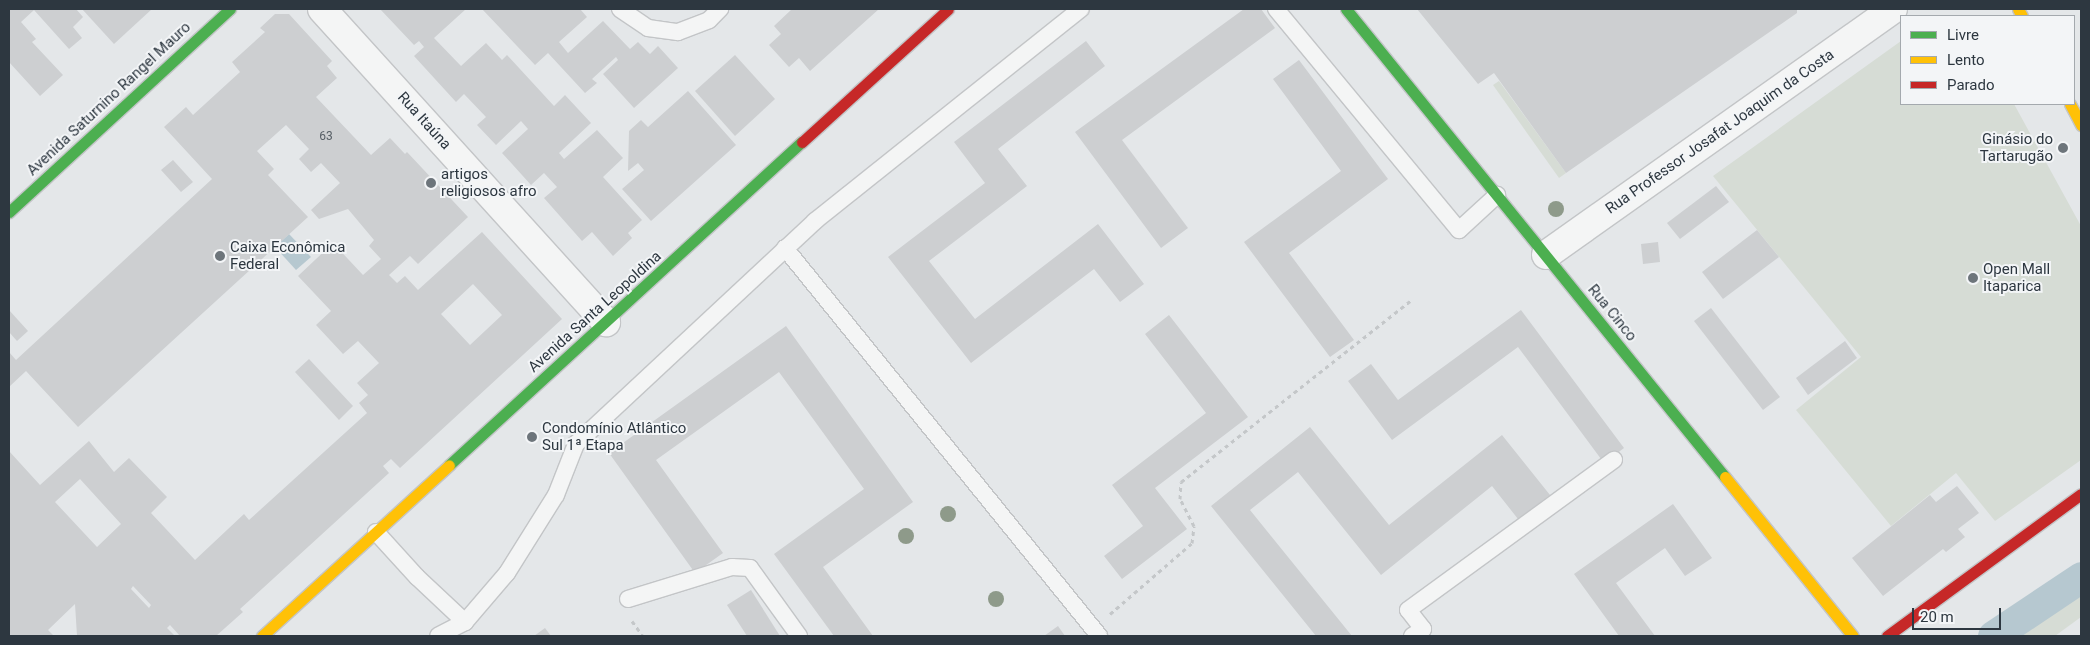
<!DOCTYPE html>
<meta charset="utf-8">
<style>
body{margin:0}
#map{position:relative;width:2090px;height:645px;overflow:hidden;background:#e4e7e9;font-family:Roboto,sans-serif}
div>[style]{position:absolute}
.green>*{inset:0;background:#d6dcd5}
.water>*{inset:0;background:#b6c8d0}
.canal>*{height:31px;margin:-15.5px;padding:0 15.5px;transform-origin:15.5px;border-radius:15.5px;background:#b6c8d0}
.building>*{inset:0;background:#cdcfd1}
.path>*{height:3px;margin-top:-1.5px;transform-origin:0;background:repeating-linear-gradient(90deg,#c4c7c9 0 4px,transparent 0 8px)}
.roads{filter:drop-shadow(1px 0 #c3c5c7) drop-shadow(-1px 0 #c3c5c7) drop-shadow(0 1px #c3c5c7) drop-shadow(0 -1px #c3c5c7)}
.lane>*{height:16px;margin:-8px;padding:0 8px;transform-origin:8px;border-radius:8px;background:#f4f5f5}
.street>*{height:28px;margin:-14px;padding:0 14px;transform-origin:14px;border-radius:14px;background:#f4f5f5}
.fast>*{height:11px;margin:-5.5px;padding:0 5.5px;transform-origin:5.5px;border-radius:5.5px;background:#4caf50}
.slow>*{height:11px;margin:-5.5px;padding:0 5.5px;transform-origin:5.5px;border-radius:5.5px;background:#ffc107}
.jam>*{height:11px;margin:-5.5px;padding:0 5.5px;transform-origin:5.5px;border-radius:5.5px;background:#c62828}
.trees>*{width:16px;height:16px;margin:-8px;border-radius:50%;background:#8e9a8a}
.dots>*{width:14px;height:14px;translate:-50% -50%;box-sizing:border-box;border:2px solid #f3f5f7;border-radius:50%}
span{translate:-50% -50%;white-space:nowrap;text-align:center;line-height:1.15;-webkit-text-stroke:4px #f3f5f7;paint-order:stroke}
.number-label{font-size:12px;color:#565e65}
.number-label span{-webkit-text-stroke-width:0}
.street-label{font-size:15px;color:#2d3740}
.poi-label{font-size:15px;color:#2d3740}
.right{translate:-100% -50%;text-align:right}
.left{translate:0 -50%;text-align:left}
.frame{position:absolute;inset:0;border:10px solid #2d3740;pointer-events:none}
.legend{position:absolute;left:1900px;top:15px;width:175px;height:90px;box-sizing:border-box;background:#f3f5f7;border:1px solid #a4a9ae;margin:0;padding:6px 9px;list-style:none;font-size:15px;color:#2d3740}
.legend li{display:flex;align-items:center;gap:10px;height:25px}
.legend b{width:25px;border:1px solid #a4a9ae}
.scale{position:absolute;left:1912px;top:608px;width:89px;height:22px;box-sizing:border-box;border:2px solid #2d3740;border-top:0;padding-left:6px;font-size:15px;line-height:18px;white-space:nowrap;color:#2d3740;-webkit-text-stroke:4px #f3f5f7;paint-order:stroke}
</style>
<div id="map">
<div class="green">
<div style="clip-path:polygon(1901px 41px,1901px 104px,2014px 104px,2081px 226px,2081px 460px,1995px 521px,1956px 473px,1891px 526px,1796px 410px,1861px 357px,1713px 176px)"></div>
<div style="clip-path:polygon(1499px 81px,1566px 173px,1559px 178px,1493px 85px)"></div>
<div style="clip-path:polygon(2081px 572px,2081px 617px,2055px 636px,1991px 636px)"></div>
</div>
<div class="water">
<div style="clip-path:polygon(289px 234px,311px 257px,296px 270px,275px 247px)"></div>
</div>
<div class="canal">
<div style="left:1993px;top:636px;width:106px;rotate:-33.8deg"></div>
</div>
<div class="building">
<div style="clip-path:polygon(9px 9px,76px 9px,83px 17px,73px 27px,82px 38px,69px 49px,34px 10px,21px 22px,36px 39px,32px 42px,63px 75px,40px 96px,9px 62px)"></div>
<div style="clip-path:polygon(82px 9px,152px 9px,114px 44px)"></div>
<div style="clip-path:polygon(380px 9px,466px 9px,434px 38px,461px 66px,486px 43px,502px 60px,507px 55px,554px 106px,565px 95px,591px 123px,559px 153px,564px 159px,597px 130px,623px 158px,603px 177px,642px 220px,628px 233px,632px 238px,613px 256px,592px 232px,582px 241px,544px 198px,557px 187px,544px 173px,531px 185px,502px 153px,528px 129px,521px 121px,496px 145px,477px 125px,486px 117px,464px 94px,456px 102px,414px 56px,424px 47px,419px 41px,414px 45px)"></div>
<div style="clip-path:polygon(482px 9px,580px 9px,587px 17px,559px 42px,568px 53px,603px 21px,630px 49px,638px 42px,650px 54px,658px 46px,678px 68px,634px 108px,603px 74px,618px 60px,616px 57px,592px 79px,597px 83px,585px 93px,548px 53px,535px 65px)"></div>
<div style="clip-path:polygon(792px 9px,879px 9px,810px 71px,799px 58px,789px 67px,769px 45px,781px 34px,774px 26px)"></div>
<div style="clip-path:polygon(1244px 9px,1261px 9px,1275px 28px,1122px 140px,1188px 228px,1161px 248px,1075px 132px)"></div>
<div style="clip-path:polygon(1417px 9px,1797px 9px,1797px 13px,1566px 173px,1494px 73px,1478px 84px)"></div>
<div style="clip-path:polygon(evenodd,275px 14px,289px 14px,332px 61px,327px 66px,337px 78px,316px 97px,371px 155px,390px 138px,405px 154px,407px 152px,468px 217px,418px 264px,410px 256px,389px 275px,397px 283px,405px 276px,418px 290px,482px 232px,562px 319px,400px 468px,391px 459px,383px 466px,389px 473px,240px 609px,243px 612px,216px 636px,180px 636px,170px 625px,167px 628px,175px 636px,77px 636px,75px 604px,48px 630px,54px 636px,9px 636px,9px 451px,40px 485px,89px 441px,114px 472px,129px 458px,167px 497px,151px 513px,195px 560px,244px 514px,249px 520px,367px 413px,359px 403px,368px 395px,357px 383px,379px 363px,358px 341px,343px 354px,316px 325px,331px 311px,298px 276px,333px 243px,363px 275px,381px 259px,369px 246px,374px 240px,348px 209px,319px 219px,311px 210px,340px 183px,321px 163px,311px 172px,299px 159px,309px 149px,286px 125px,257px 151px,274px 169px,268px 175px,308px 217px,78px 427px,26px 371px,9px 387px,9px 352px,16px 360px,212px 179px,164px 127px,186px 107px,193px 115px,240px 72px,232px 62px,265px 32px,260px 28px,275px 14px,473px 284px,502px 315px,470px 345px,441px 314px,473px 284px,275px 14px,80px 479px,121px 524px,97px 547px,55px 502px,80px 479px,275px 14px,133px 586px,151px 605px,149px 608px,131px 589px,133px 586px)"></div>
<div style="clip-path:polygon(1086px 41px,1105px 66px,998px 149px,1027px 186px,929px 261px,975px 319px,1098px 224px,1144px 284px,1120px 302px,1094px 269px,971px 363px,888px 257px,985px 183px,954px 142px)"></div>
<div style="clip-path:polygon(735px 55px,775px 99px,735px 136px,695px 91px)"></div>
<div style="clip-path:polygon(1299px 60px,1388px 179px,1289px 253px,1354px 340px,1330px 357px,1244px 242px,1341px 171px,1273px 79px)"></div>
<div style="clip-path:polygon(688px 91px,736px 145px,651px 221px,622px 189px,644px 170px,638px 163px,628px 171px,629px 131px,641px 120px,648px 127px)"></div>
<div style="clip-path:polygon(173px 160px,193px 182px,181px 192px,161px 170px)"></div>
<div style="clip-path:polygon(1716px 186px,1729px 202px,1680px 239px,1667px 223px)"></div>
<div style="clip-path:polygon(1757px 230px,1779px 257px,1723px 299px,1702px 272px)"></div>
<div style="clip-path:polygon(1658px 242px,1660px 262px,1643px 264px,1641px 244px)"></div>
<div style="clip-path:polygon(1711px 308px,1780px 397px,1763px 410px,1694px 321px)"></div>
<div style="clip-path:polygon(9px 310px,28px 331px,17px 341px,9px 332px)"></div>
<div style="clip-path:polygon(1521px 310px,1624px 448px,1604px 463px,1518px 347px,1392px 440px,1348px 381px,1371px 364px,1398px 400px)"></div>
<div style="clip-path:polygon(1169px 315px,1248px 417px,1155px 488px,1187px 529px,1122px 579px,1104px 556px,1143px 526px,1112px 485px,1206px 413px,1145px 334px)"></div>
<div style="clip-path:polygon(786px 326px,913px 502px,823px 567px,873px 636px,834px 636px,774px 554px,864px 489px,779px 372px,656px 460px,723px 553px,695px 573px,609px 453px)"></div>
<div style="clip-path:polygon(1845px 341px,1857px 358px,1808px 395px,1796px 378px)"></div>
<div style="clip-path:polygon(309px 359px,353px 406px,339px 420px,295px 372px)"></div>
<div style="clip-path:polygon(1310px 427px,1389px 525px,1502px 435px,1550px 495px,1518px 519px,1492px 486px,1381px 575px,1298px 472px,1250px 510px,1352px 636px,1316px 636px,1211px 506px)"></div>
<div style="clip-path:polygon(1957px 486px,1979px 513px,1958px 529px,1965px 537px,1946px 552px,1943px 549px,1883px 596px,1852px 558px,1930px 495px,1936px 502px)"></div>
<div style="clip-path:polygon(1673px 504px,1712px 558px,1685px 576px,1665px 548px,1616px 583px,1655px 636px,1619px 636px,1574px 574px)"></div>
<div style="clip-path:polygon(751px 590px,780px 636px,747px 636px,727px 605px)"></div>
<div style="clip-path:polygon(1058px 626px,1065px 636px,1044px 636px)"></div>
<div style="clip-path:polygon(545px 628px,551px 636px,534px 636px)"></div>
</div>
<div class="path">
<div style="left:1110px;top:614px;width:108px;rotate:-40.9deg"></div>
<div style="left:1192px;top:543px;width:17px;rotate:-83deg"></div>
<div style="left:1194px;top:526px;width:30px;rotate:-117deg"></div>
<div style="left:1180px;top:499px;width:17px;rotate:-87deg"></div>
<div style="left:1181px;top:482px;width:292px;rotate:-38.3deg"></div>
<div style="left:632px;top:621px;width:19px;rotate:54deg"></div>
</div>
<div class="roads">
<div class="lane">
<div style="left:620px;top:9px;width:34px;rotate:34deg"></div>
<div style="left:648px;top:28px;width:30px;rotate:8deg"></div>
<div style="left:678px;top:32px;width:33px;rotate:-21deg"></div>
<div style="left:709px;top:20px;width:16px;rotate:-45deg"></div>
<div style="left:1276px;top:9px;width:287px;rotate:50.4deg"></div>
<div style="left:1459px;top:230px;width:52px;rotate:-42.6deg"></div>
<div style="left:785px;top:248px;width:499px;rotate:51deg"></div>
<div style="left:376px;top:532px;width:61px;rotate:47.7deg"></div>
<div style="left:417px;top:577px;width:66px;rotate:43.2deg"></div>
<div style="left:465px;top:622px;width:30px;rotate:153deg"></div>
<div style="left:628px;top:599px;width:109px;rotate:-17.1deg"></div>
<div style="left:732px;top:567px;width:18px;rotate:3deg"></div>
<div style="left:750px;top:568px;width:84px;rotate:54.2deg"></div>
<div style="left:465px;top:622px;width:65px;rotate:-49.4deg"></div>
<div style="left:507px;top:573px;width:92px;rotate:-57.9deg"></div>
<div style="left:556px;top:495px;width:55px;rotate:-68.6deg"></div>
<div style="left:576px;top:444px;width:327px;rotate:-43deg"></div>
<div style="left:815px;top:221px;width:340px;rotate:-38.6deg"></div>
<div style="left:1412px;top:636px;width:13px;rotate:-32deg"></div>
<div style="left:1423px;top:629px;width:24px;rotate:-128deg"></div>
<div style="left:1408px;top:610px;width:255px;rotate:-36.1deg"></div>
</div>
<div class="street">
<div style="left:322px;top:9px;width:423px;rotate:47.8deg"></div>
<div style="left:1546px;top:255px;width:425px;rotate:-35.3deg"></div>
</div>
<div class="fast">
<div style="left:1346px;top:9px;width:602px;rotate:51deg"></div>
<div style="left:9px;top:212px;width:300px;rotate:-42.6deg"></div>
<div style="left:449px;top:465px;width:478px;rotate:-42.5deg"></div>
</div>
<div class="slow">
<div style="left:2018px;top:9px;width:8px;rotate:60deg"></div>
<div style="left:2070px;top:104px;width:24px;rotate:62deg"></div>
<div style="left:1725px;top:477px;width:204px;rotate:51.2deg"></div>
<div style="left:262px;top:636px;width:253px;rotate:-42.4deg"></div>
</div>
<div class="jam">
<div style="left:802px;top:142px;width:197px;rotate:-42.3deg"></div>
<div style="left:1887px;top:636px;width:240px;rotate:-36.2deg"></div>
</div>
</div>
<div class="trees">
<div style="left:1556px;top:209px"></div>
<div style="left:948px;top:514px"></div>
<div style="left:906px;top:536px"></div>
<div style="left:996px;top:599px"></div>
</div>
<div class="dots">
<div style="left:2063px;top:148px;background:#6d757b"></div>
<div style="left:431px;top:183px;background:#6d757b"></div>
<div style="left:220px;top:256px;background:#6d757b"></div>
<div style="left:1973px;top:278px;background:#6d757b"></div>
<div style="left:532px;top:437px;background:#6d757b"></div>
</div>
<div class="number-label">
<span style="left:326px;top:137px">63</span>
</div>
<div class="street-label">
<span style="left:109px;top:99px;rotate:-43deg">Avenida Saturnino Rangel Mauro</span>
<span style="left:424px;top:121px;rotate:48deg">Rua Itaúna</span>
<span style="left:1720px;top:132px;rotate:-35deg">Rua Professor Josafat Joaquim da Costa</span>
<span style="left:595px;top:312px;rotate:-42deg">Avenida Santa Leopoldina</span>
<span style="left:1612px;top:313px;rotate:51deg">Rua Cinco</span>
</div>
<div class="poi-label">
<span class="right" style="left:2053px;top:148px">Ginásio do<br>Tartarugão</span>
<span class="left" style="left:441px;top:183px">artigos<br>religiosos afro</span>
<span class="left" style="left:230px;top:256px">Caixa Econômica<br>Federal</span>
<span class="left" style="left:1983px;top:278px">Open Mall<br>Itaparica</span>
<span class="left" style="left:542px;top:437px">Condomínio Atlântico<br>Sul 1ª Etapa</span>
</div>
<div class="frame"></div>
<ul class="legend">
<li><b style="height:6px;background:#4caf50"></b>Livre</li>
<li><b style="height:6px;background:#ffc107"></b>Lento</li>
<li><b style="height:6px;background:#c62828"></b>Parado</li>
</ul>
<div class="scale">20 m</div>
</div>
